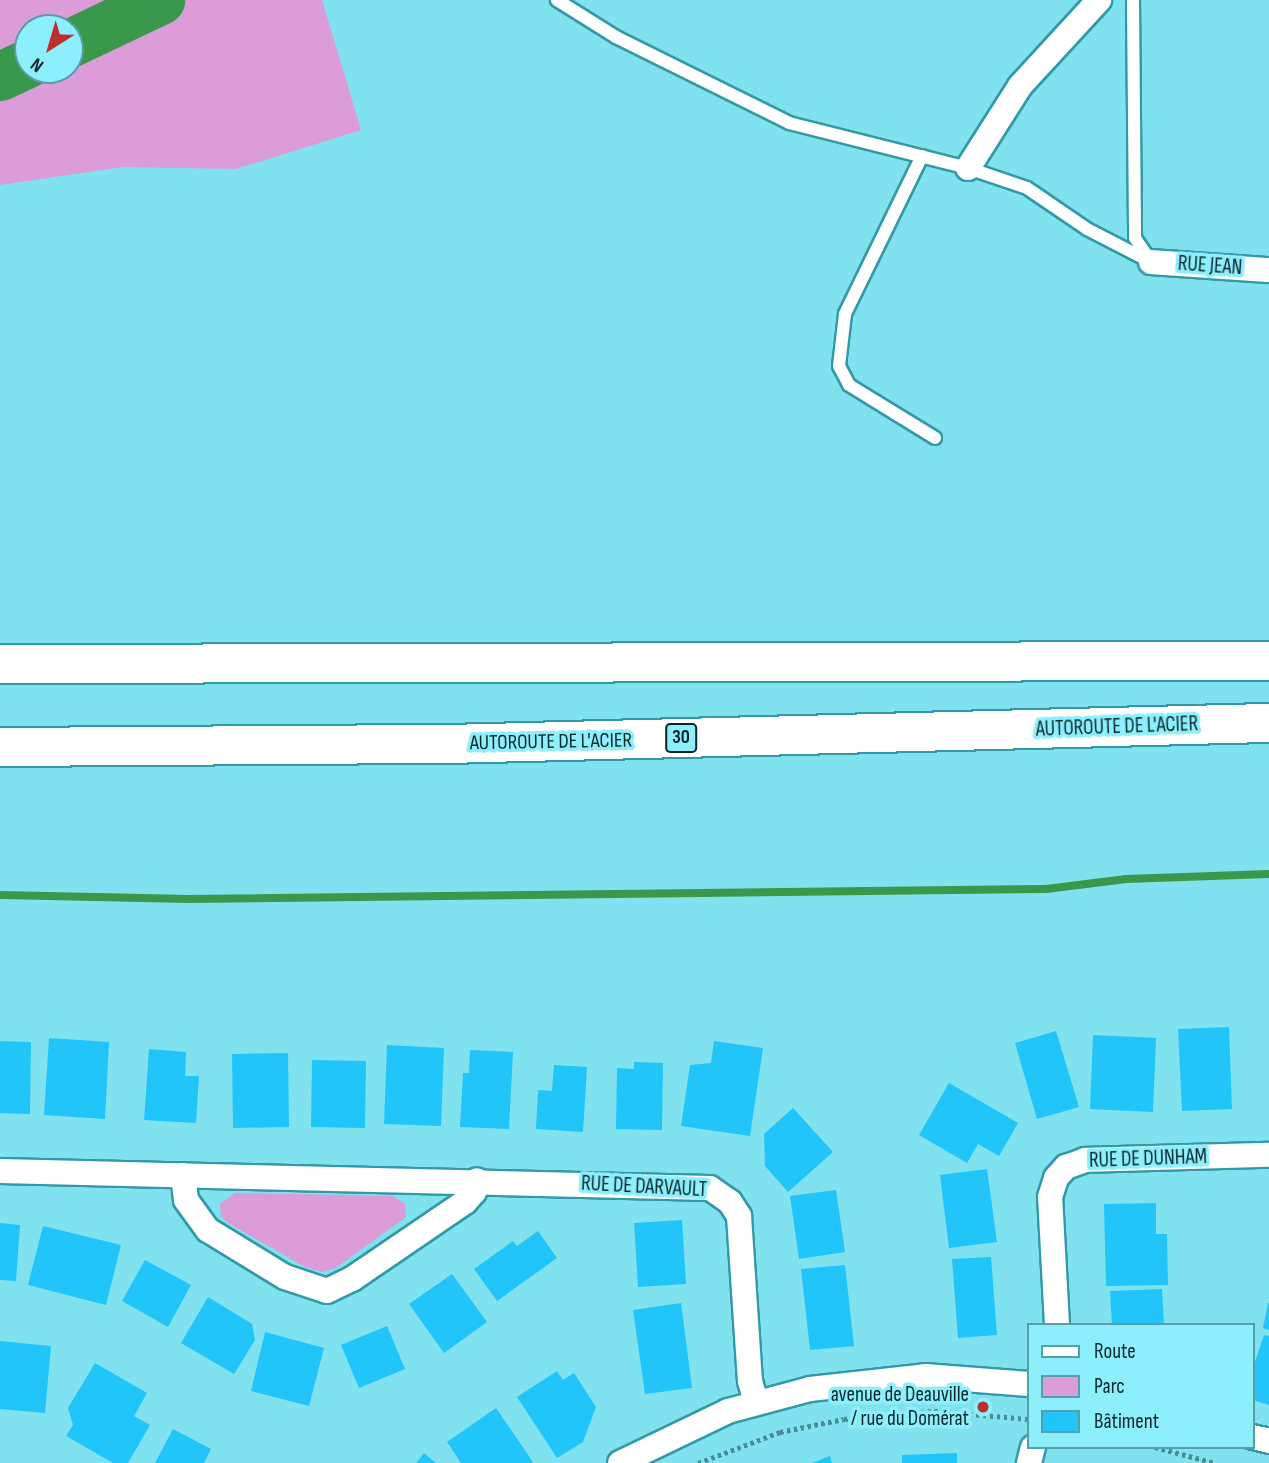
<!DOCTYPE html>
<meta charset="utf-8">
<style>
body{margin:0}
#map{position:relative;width:1269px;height:1463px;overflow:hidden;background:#80e1ef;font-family:"Sofia Sans Condensed",sans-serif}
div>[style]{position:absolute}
.green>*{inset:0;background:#db9cd9}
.stream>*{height:8px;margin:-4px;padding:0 4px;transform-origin:4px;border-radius:4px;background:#3a984c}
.river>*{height:49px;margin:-24.5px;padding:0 24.5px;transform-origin:24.5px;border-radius:24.5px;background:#3a984c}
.building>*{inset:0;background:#22c5fa}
.path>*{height:4.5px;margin-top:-2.25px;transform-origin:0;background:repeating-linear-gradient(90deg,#488c95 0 3.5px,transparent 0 7px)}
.roads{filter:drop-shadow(2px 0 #3399a7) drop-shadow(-2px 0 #3399a7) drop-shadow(0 2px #3399a7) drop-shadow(0 -2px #3399a7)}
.service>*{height:12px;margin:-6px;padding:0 6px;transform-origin:6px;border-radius:6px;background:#fff}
.minor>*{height:24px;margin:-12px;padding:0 12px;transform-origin:12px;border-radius:12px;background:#fff}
.motorway>*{height:38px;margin:-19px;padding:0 19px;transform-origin:19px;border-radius:19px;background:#fff}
.dots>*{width:19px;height:19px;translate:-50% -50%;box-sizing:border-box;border:4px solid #8deefc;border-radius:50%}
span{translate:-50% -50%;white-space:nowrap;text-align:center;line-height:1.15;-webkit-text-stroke:7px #8deefc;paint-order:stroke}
.shield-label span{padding:2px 5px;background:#8deefc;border:2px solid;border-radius:5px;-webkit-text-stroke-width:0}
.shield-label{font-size:19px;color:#052529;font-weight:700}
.street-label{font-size:21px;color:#052529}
.poi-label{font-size:21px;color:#052529}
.right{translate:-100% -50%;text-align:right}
.legend{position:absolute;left:1027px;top:1323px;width:228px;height:126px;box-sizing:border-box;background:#8deefc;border:2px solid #579ea8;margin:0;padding:9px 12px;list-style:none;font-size:21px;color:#052529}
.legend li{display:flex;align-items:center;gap:14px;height:35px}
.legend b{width:35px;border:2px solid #579ea8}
.north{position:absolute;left:14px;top:14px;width:70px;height:70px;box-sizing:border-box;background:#8deefc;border:2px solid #579ea8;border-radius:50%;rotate:217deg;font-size:19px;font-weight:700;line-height:28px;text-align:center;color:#052529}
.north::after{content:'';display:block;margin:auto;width:24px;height:32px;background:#bd2f2a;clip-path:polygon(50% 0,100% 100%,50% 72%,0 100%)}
</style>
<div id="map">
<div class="green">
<div style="clip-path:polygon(evenodd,0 0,322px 0,361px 130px,236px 169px,123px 167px,0 185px,0 0,28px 28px,70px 28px,70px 70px,28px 70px,28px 28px)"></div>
<div style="clip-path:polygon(235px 1193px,393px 1196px,405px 1204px,406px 1217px,337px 1267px,323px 1272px,305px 1267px,228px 1223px,221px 1216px,220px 1204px)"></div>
</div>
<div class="stream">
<div style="left:0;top:895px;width:189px;rotate:1.2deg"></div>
<div style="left:189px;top:899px;width:857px;rotate:-0.67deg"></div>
<div style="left:1046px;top:889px;width:81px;rotate:-7.1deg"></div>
<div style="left:1126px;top:879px;width:143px;rotate:-2deg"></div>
</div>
<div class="river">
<div style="left:70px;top:43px;width:100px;rotate:-25.5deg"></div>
<div style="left:0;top:76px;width:31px;rotate:-25deg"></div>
</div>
<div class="building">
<div style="clip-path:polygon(1229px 1027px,1232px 1109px,1182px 1111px,1178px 1029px)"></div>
<div style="clip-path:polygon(1056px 1031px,1079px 1107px,1037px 1119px,1015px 1043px)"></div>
<div style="clip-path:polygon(1093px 1035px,1156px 1038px,1153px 1112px,1090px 1109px)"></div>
<div style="clip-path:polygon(49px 1038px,109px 1042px,105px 1119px,44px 1115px)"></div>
<div style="clip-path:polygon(0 1041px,31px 1042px,30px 1114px,0 1113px)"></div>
<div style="clip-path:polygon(714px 1041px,763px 1048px,750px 1136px,681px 1126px,690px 1065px,711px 1063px)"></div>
<div style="clip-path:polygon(387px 1045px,444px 1048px,441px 1126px,384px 1124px)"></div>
<div style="clip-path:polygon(149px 1049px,186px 1052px,185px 1076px,199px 1076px,196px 1123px,144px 1120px)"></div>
<div style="clip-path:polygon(470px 1050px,513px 1052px,509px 1129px,460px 1127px,463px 1073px,469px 1073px)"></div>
<div style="clip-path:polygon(288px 1053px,289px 1127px,233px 1128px,232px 1054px)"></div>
<div style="clip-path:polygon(312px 1060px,366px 1061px,365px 1128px,311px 1127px)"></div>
<div style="clip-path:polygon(634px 1062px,663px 1063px,662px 1130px,616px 1129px,617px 1068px,634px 1069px)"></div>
<div style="clip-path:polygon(554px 1065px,587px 1067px,583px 1132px,536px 1129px,538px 1090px,552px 1091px)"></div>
<div style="clip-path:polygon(949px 1083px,1018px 1123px,999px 1156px,978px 1144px,967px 1163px,919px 1135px)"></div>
<div style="clip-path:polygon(793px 1108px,833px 1152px,788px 1192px,765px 1166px,764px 1134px)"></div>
<div style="clip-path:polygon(987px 1169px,997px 1242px,949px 1248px,940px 1175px)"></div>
<div style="clip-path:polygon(836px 1190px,845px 1252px,799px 1259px,790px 1196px)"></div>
<div style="clip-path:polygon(1156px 1203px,1156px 1234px,1167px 1234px,1168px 1285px,1106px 1286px,1104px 1204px)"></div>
<div style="clip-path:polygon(682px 1220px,686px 1284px,638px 1287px,634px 1223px)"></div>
<div style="clip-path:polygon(0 1223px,20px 1225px,16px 1281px,0 1280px)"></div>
<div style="clip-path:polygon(43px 1226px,121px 1245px,106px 1305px,28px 1285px)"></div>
<div style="clip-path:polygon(538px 1231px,557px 1258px,497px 1301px,474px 1269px,513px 1241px,517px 1246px)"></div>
<div style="clip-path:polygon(991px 1257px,997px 1335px,958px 1338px,952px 1259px)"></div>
<div style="clip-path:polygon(145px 1260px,191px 1285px,168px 1327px,122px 1301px)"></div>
<div style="clip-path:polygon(845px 1265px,854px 1346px,810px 1350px,801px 1269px)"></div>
<div style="clip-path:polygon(452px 1274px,487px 1322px,444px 1353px,409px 1304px)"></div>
<div style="clip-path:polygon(1162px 1289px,1164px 1325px,1112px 1325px,1110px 1291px)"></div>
<div style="clip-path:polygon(208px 1297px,252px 1324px,255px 1340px,234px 1374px,181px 1343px)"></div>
<div style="clip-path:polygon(681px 1303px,692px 1388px,645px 1394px,633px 1310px)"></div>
<div style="clip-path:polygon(1268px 1303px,1269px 1303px,1269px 1330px,1263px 1328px)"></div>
<div style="clip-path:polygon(387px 1326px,405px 1369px,359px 1388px,341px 1345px)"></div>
<div style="clip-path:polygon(265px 1332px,324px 1348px,309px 1406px,251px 1391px)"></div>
<div style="clip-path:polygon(1264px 1335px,1269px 1336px,1269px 1405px,1253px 1400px,1253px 1368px)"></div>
<div style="clip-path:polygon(0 1341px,51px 1346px,45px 1413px,0 1409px)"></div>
<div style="clip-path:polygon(95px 1363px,147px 1393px,134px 1416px,150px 1425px,128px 1463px,113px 1463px,66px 1436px,73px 1425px,68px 1408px)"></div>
<div style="clip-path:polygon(557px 1371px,563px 1380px,574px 1373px,596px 1407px,583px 1442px,557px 1458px,517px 1397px)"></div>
<div style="clip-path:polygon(496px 1408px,533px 1462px,531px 1463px,461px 1463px,447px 1442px)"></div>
<div style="clip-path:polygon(173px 1429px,211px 1449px,204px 1463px,155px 1463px)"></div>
<div style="clip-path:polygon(424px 1453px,436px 1463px,416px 1463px)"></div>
<div style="clip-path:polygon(957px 1453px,957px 1463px,902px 1463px,902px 1455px)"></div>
<div style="clip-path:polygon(830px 1456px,832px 1463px,812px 1463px)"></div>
</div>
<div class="path">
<div style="left:1155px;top:1447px;width:62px;rotate:14.9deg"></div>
<div style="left:698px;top:1463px;width:88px;rotate:-20.7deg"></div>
<div style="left:780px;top:1432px;width:65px;rotate:-11.5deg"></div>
<div style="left:844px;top:1419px;width:90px;rotate:-5.1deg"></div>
<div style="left:934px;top:1411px;width:95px;rotate:4.8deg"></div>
</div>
<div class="roads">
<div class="service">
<div style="left:557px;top:0;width:70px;rotate:32.1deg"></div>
<div style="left:616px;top:37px;width:193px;rotate:26.4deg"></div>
<div style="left:789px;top:123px;width:185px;rotate:14.1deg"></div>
<div style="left:968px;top:168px;width:62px;rotate:18.7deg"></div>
<div style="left:1027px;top:188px;width:73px;rotate:34.3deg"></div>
<div style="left:1087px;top:229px;width:72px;rotate:27.3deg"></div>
<div style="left:1133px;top:0;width:238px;rotate:89.5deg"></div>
<div style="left:1135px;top:238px;width:25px;rotate:56deg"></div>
<div style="left:922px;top:156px;width:176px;rotate:116deg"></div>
<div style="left:845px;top:314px;width:52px;rotate:96.6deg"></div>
<div style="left:839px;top:366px;width:21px;rotate:62deg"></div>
<div style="left:849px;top:385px;width:101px;rotate:31.6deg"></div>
</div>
<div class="minor">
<div style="left:968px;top:168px;width:97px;rotate:-57.6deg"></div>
<div style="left:1020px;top:86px;width:117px;rotate:-47.4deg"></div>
<div style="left:1151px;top:262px;width:118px;rotate:3.9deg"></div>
<div style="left:0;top:1171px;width:710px;rotate:1.37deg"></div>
<div style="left:710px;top:1188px;width:24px;rotate:35deg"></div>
<div style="left:730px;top:1202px;width:17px;rotate:57deg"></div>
<div style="left:739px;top:1216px;width:165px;rotate:86.2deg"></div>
<div style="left:750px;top:1381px;width:22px;rotate:74deg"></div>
<div style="left:183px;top:1175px;width:25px;rotate:83deg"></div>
<div style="left:186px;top:1200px;width:37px;rotate:54deg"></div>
<div style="left:208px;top:1230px;width:90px;rotate:31.4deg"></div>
<div style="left:285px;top:1277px;width:44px;rotate:18.4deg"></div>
<div style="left:327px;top:1291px;width:28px;rotate:-26deg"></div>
<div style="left:352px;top:1279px;width:137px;rotate:-34.3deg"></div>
<div style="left:465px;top:1202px;width:13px;rotate:-48deg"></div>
<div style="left:474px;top:1192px;width:12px;rotate:-76deg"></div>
<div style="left:1057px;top:1325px;width:128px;rotate:-93.1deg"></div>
<div style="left:1050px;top:1197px;width:20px;rotate:-72deg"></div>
<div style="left:1056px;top:1178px;width:15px;rotate:-48deg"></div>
<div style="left:1066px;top:1167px;width:20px;rotate:-20deg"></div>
<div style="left:1085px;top:1160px;width:184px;rotate:-1.6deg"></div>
<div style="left:1253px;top:1437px;width:16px;rotate:14deg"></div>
<div style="left:620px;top:1463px;width:120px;rotate:-25.7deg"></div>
<div style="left:728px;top:1411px;width:85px;rotate:-15deg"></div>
<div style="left:810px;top:1389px;width:116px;rotate:-6.4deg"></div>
<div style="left:925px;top:1376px;width:104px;rotate:4.4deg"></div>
<div style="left:1029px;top:1463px;width:16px;rotate:-76deg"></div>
</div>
<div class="motorway">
<div style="left:0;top:664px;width:1269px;rotate:-0.14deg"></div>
<div style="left:0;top:747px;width:448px;rotate:-0.4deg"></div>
<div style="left:448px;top:744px;width:821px;rotate:-1.47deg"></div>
</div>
</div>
<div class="dots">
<div style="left:983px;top:1407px;background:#bd2f2a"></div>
</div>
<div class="shield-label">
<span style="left:681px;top:738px">30</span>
</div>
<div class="street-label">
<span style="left:1210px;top:266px;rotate:4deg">RUE JEAN</span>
<span style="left:1117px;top:727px;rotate:-2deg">AUTOROUTE DE L'ACIER</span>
<span style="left:551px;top:742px;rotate:-1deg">AUTOROUTE DE L'ACIER</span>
<span style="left:1148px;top:1159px;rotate:-2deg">RUE DE DUNHAM</span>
<span style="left:644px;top:1187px;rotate:3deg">RUE DE DARVAULT</span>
</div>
<div class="poi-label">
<span class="right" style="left:969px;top:1407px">avenue de Deauville<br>/ rue du Domérat</span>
</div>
<ul class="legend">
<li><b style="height:9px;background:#fff"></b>Route</li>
<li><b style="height:19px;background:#db9cd9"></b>Parc</li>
<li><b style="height:19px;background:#22c5fa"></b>Bâtiment</li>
</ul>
<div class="north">N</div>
</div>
